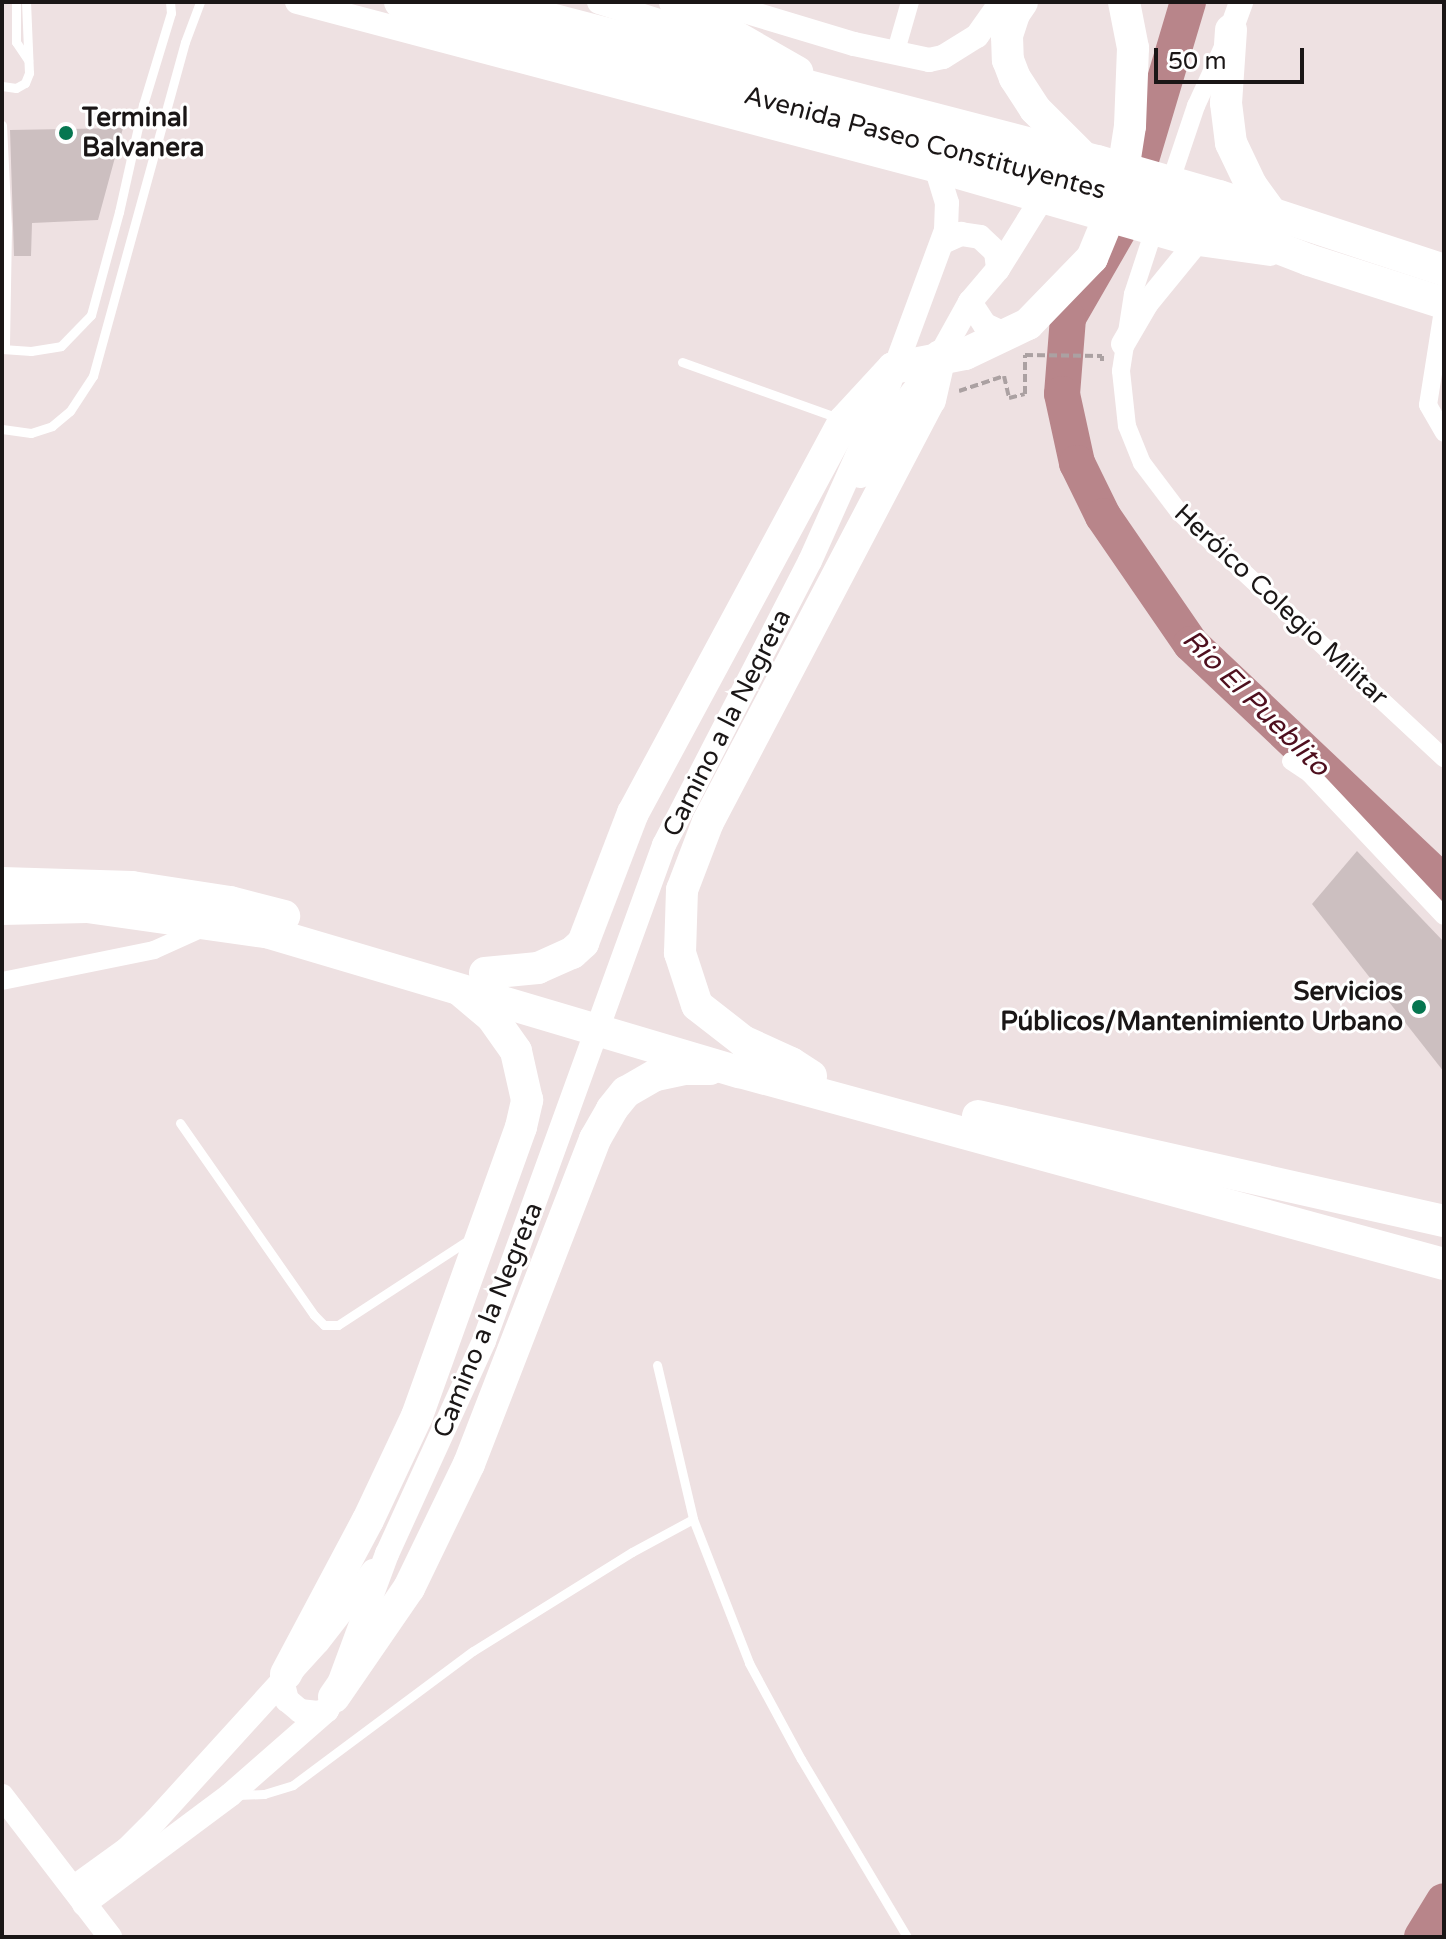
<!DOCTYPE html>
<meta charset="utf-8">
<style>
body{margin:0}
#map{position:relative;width:1446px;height:1939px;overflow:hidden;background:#eee1e2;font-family:"Varela Round",sans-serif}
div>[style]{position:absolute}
.river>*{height:36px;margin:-18px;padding:0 18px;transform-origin:18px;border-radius:18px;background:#b8858a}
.building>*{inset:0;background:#ccbfc0}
.path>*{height:4px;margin-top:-2px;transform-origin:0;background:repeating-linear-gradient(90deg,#aba1a2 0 8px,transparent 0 12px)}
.lane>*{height:9px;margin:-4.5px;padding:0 4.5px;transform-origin:4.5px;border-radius:4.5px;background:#fff}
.street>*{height:18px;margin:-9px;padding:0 9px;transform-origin:9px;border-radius:9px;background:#fff}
.secondary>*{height:24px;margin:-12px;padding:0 12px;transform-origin:12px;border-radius:12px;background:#fff}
.highway>*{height:32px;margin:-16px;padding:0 16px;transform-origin:16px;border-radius:16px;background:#fff}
.dots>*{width:22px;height:22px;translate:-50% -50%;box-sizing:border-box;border:4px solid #fff;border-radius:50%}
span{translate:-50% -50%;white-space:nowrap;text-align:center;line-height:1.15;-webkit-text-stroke:6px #fff;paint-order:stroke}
.poi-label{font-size:26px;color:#1a1616;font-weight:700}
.left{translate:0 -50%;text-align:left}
.right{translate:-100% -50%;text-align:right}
.street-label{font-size:26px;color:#1a1616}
.water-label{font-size:28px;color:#4e0f1e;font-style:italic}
.frame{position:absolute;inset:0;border:4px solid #1a1616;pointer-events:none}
.scale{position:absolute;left:1154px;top:48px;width:150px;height:36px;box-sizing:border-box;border:4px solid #1a1616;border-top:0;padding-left:10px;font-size:24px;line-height:28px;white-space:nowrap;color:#1a1616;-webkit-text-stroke:6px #fff;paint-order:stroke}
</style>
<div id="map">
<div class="river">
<div style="left:1188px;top:2px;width:232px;rotate:106.6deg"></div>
<div style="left:1122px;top:224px;width:108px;rotate:119.9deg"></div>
<div style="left:1068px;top:318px;width:76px;rotate:94.5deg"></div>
<div style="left:1062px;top:394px;width:71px;rotate:77.7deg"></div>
<div style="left:1077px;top:463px;width:59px;rotate:63.9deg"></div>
<div style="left:1103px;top:516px;width:155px;rotate:55.5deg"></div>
<div style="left:1191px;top:644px;width:348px;rotate:43.4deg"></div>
<div style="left:1422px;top:1937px;width:42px;rotate:-58.6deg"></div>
</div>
<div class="building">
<div style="clip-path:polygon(123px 128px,98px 220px,32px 223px,31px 256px,14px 256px,10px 130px)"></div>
<div style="clip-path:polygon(1357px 851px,1444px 942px,1444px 1072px,1312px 904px)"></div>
</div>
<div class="path">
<div style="left:959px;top:391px;width:47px;rotate:-18.4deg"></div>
<div style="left:1004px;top:376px;width:23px;rotate:77deg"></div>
<div style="left:1009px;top:398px;width:16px;rotate:-14deg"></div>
<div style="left:1025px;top:394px;width:39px;rotate:-90deg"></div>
<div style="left:1025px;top:355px;width:77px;rotate:0.7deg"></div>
<div style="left:1102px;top:356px;width:5px;rotate:90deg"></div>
</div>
<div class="lane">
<div style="left:16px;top:2px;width:40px;rotate:90deg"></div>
<div style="left:16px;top:42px;width:22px;rotate:56deg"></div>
<div style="left:2px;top:86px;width:14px;rotate:8deg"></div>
<div style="left:16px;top:88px;width:10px;rotate:-29deg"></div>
<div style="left:25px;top:83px;width:11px;rotate:-68deg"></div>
<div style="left:29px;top:73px;width:71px;rotate:-92.4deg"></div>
<div style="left:2px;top:125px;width:104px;rotate:87.2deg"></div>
<div style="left:7px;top:229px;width:118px;rotate:91deg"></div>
<div style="left:2px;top:349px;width:29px;rotate:4deg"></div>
<div style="left:31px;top:351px;width:30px;rotate:-9deg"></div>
<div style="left:61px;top:346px;width:43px;rotate:-45.9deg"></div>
<div style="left:91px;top:315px;width:107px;rotate:-74.8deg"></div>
<div style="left:119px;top:212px;width:110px;rotate:-77.4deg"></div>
<div style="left:143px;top:105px;width:96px;rotate:-73.1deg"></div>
<div style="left:171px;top:13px;width:11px;rotate:-95deg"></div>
<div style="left:682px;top:362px;width:169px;rotate:19.7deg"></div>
<div style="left:2px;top:429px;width:29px;rotate:8deg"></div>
<div style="left:31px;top:433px;width:22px;rotate:-18deg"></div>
<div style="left:52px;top:426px;width:23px;rotate:-40deg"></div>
<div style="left:70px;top:411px;width:42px;rotate:-56.7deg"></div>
<div style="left:93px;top:376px;width:346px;rotate:-74.6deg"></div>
<div style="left:185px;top:42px;width:43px;rotate:-69.4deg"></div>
<div style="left:180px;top:1123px;width:234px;rotate:55.1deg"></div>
<div style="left:314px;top:1315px;width:14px;rotate:45deg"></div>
<div style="left:324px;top:1325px;width:14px"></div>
<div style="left:338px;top:1325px;width:158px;rotate:-33.1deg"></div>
<div style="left:657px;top:1365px;width:158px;rotate:76.8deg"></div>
<div style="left:693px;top:1519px;width:155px;rotate:68.7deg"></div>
<div style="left:749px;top:1663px;width:109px;rotate:61.6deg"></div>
<div style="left:801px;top:1759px;width:207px;rotate:59.2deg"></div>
<div style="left:237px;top:1795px;width:27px;rotate:-2deg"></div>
<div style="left:264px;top:1794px;width:30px;rotate:-17deg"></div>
<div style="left:293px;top:1785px;width:224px;rotate:-36.7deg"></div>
<div style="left:473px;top:1651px;width:187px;rotate:-31.9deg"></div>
<div style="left:632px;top:1552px;width:69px;rotate:-28.4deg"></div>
</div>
<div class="street">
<div style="left:895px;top:54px;width:54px;rotate:-73.9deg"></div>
<div style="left:1168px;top:189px;width:88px;rotate:-71.4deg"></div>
<div style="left:1196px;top:106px;width:63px;rotate:-65.5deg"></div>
<div style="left:1157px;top:221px;width:77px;rotate:108.2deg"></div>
<div style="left:1133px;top:294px;width:78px;rotate:98.9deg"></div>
<div style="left:1121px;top:371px;width:55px;rotate:83.8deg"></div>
<div style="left:1127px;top:426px;width:40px;rotate:68deg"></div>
<div style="left:1142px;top:463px;width:61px;rotate:52.9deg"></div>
<div style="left:1179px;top:512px;width:362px;rotate:42.9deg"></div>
<div style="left:1444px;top:304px;width:102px;rotate:99deg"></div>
<div style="left:1428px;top:405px;width:32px;rotate:60deg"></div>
<div style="left:1291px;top:761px;width:23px;rotate:34deg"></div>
<div style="left:1310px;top:774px;width:195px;rotate:46.7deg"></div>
<div style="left:2px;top:981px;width:155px;rotate:-11.5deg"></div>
<div style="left:154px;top:950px;width:54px;rotate:-24.2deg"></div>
</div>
<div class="secondary">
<div style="left:297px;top:2px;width:662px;rotate:14.79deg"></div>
<div style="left:937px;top:171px;width:258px;rotate:16deg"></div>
<div style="left:1185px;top:242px;width:86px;rotate:8deg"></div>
<div style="left:599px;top:2px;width:129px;rotate:17.6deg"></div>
<div style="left:714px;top:2px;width:146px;rotate:16.7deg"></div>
<div style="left:854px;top:44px;width:77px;rotate:12deg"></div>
<div style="left:929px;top:60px;width:14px;rotate:-12deg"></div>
<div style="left:943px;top:57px;width:40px;rotate:-32deg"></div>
<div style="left:977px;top:36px;width:42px;rotate:-54.8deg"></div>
<div style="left:1231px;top:30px;width:30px;rotate:-70deg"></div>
<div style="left:943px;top:242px;width:20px;rotate:-24deg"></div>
<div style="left:961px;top:234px;width:19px;rotate:9deg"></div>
<div style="left:980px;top:237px;width:22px;rotate:43deg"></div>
<div style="left:996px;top:252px;width:17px;rotate:83deg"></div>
<div style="left:970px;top:302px;width:27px;rotate:57deg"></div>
<div style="left:985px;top:325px;width:23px;rotate:25deg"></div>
<div style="left:1123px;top:344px;width:48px;rotate:-59.7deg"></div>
<div style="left:1147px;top:303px;width:77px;rotate:-50.8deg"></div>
<div style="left:860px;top:476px;width:85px;rotate:-58.9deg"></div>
<div style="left:904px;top:403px;width:59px;rotate:-52.5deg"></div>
<div style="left:940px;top:356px;width:62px;rotate:-60.9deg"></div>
<div style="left:970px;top:302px;width:43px;rotate:-49.7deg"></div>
<div style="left:998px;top:269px;width:81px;rotate:-58.1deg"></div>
<div style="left:282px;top:1680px;width:21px;rotate:76deg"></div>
<div style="left:287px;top:1700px;width:17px;rotate:40deg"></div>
<div style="left:300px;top:1711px;width:18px;rotate:6deg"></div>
<div style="left:318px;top:1713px;width:9px;rotate:-18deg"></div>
<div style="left:2px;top:1796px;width:178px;rotate:52.5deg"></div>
<div style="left:73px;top:1888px;width:67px;rotate:-35.8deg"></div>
<div style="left:127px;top:1849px;width:40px;rotate:-45deg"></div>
<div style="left:155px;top:1821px;width:242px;rotate:-47.7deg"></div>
<div style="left:318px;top:1642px;width:90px;rotate:-52.2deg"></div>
<div style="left:84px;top:1904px;width:182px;rotate:-36.7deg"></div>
<div style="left:230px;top:1795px;width:129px;rotate:-41.2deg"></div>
<div style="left:327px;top:1710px;width:15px;rotate:-62deg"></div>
<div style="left:334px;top:1697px;width:153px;rotate:-69.7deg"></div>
<div style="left:387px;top:1554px;width:234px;rotate:-65.5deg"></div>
<div style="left:484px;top:1341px;width:528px;rotate:-70.05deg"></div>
<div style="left:664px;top:845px;width:319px;rotate:-62.8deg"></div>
<div style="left:810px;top:561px;width:191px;rotate:-65.9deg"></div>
<div style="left:888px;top:387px;width:167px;rotate:-69.7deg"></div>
<div style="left:946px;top:230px;width:27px;rotate:-88deg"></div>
<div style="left:947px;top:203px;width:34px;rotate:-107deg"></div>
</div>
<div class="highway">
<div style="left:400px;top:2px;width:483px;rotate:14.8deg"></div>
<div style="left:867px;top:125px;width:354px;rotate:15.7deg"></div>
<div style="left:1208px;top:221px;width:108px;rotate:21.1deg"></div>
<div style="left:1309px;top:260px;width:142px;rotate:17.7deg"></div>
<div style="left:485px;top:2px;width:632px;rotate:14.56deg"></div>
<div style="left:1097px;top:161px;width:127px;rotate:16deg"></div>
<div style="left:1219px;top:196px;width:237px;rotate:18.2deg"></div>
<div style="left:675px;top:2px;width:141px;rotate:29.8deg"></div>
<div style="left:1022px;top:2px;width:14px;rotate:124deg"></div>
<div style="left:1014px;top:14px;width:23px;rotate:108deg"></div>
<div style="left:1007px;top:36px;width:24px;rotate:88deg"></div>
<div style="left:1008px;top:60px;width:19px;rotate:69deg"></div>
<div style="left:1015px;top:78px;width:37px;rotate:57deg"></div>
<div style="left:1035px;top:109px;width:66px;rotate:45deg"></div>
<div style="left:1231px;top:30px;width:73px;rotate:93.9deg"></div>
<div style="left:1226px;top:103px;width:40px;rotate:82.9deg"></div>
<div style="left:1231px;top:143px;width:47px;rotate:64.5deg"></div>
<div style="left:1251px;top:185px;width:36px;rotate:54deg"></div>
<div style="left:2px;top:883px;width:130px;rotate:1.8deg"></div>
<div style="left:132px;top:887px;width:99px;rotate:8.7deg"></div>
<div style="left:230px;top:902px;width:56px;rotate:14.5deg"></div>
<div style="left:2px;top:909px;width:85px;rotate:-1.3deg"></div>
<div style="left:87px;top:907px;width:181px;rotate:8deg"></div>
<div style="left:266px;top:932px;width:494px;rotate:16.5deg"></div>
<div style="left:740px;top:1072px;width:730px;rotate:15.26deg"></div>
<div style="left:485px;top:973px;width:53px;rotate:-5.4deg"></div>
<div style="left:538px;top:968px;width:37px;rotate:-24deg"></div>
<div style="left:572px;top:953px;width:15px;rotate:-42deg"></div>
<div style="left:583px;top:943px;width:139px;rotate:-69deg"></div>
<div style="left:633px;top:813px;width:445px;rotate:-61.7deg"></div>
<div style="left:844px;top:421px;width:72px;rotate:-47.2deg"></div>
<div style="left:893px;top:368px;width:73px;rotate:-11deg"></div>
<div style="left:965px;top:354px;width:70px;rotate:-25.5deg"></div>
<div style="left:1028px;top:324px;width:92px;rotate:-45.9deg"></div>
<div style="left:1092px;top:258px;width:74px;rotate:-67.6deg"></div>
<div style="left:1120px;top:190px;width:65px;rotate:-81.1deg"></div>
<div style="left:1130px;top:126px;width:78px;rotate:-87.8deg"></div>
<div style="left:1133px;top:48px;width:47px;rotate:-101.1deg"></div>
<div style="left:811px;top:1076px;width:24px;rotate:-147deg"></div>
<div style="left:791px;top:1063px;width:53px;rotate:-155.4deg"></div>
<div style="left:743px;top:1041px;width:58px;rotate:-142deg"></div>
<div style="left:697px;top:1005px;width:55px;rotate:-108.1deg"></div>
<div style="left:680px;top:953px;width:63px;rotate:-88.2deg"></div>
<div style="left:682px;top:890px;width:73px;rotate:-69.1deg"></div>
<div style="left:708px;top:822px;width:477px;rotate:-62.3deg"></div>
<div style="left:930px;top:400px;width:45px;rotate:-77.2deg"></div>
<div style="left:978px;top:1116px;width:478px;rotate:12.7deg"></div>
<div style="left:286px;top:1674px;width:174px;rotate:-62deg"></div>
<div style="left:368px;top:1520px;width:115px;rotate:-64.8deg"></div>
<div style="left:417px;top:1416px;width:307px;rotate:-70.2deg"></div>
<div style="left:521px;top:1127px;width:28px;rotate:-77deg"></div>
<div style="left:527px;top:1100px;width:50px;rotate:-102.7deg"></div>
<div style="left:516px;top:1051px;width:42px;rotate:-125.2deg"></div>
<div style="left:492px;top:1017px;width:38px;rotate:-140deg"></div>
<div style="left:334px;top:1697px;width:132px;rotate:-55.5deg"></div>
<div style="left:409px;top:1588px;width:138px;rotate:-64.2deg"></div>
<div style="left:469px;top:1464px;width:349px;rotate:-68.8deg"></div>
<div style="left:595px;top:1139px;width:34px;rotate:-60deg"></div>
<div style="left:612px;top:1109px;width:22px;rotate:-51deg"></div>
<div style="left:626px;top:1092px;width:34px;rotate:-30deg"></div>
<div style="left:656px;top:1075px;width:30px;rotate:-12deg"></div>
<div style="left:685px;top:1069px;width:25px"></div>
</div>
<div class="dots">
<div style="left:66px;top:133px;background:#067650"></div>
<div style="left:1419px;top:1007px;background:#067650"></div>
</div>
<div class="poi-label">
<span class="left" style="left:82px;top:133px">Terminal<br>Balvanera</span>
<span class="right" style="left:1403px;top:1007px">Servicios<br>Públicos/Mantenimiento Urbano</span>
</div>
<div class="street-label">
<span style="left:925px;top:143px;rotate:15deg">Avenida Paseo Constituyentes</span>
<span style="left:1281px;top:605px;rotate:43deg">Heróico Colegio Militar</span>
<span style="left:727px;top:723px;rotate:-63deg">Camino a la Negreta</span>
<span style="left:488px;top:1320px;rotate:-68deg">Camino a la Negreta</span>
</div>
<div class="water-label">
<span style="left:1256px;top:703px;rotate:45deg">Rio El Pueblito</span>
</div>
<div class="frame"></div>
<div class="scale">50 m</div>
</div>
